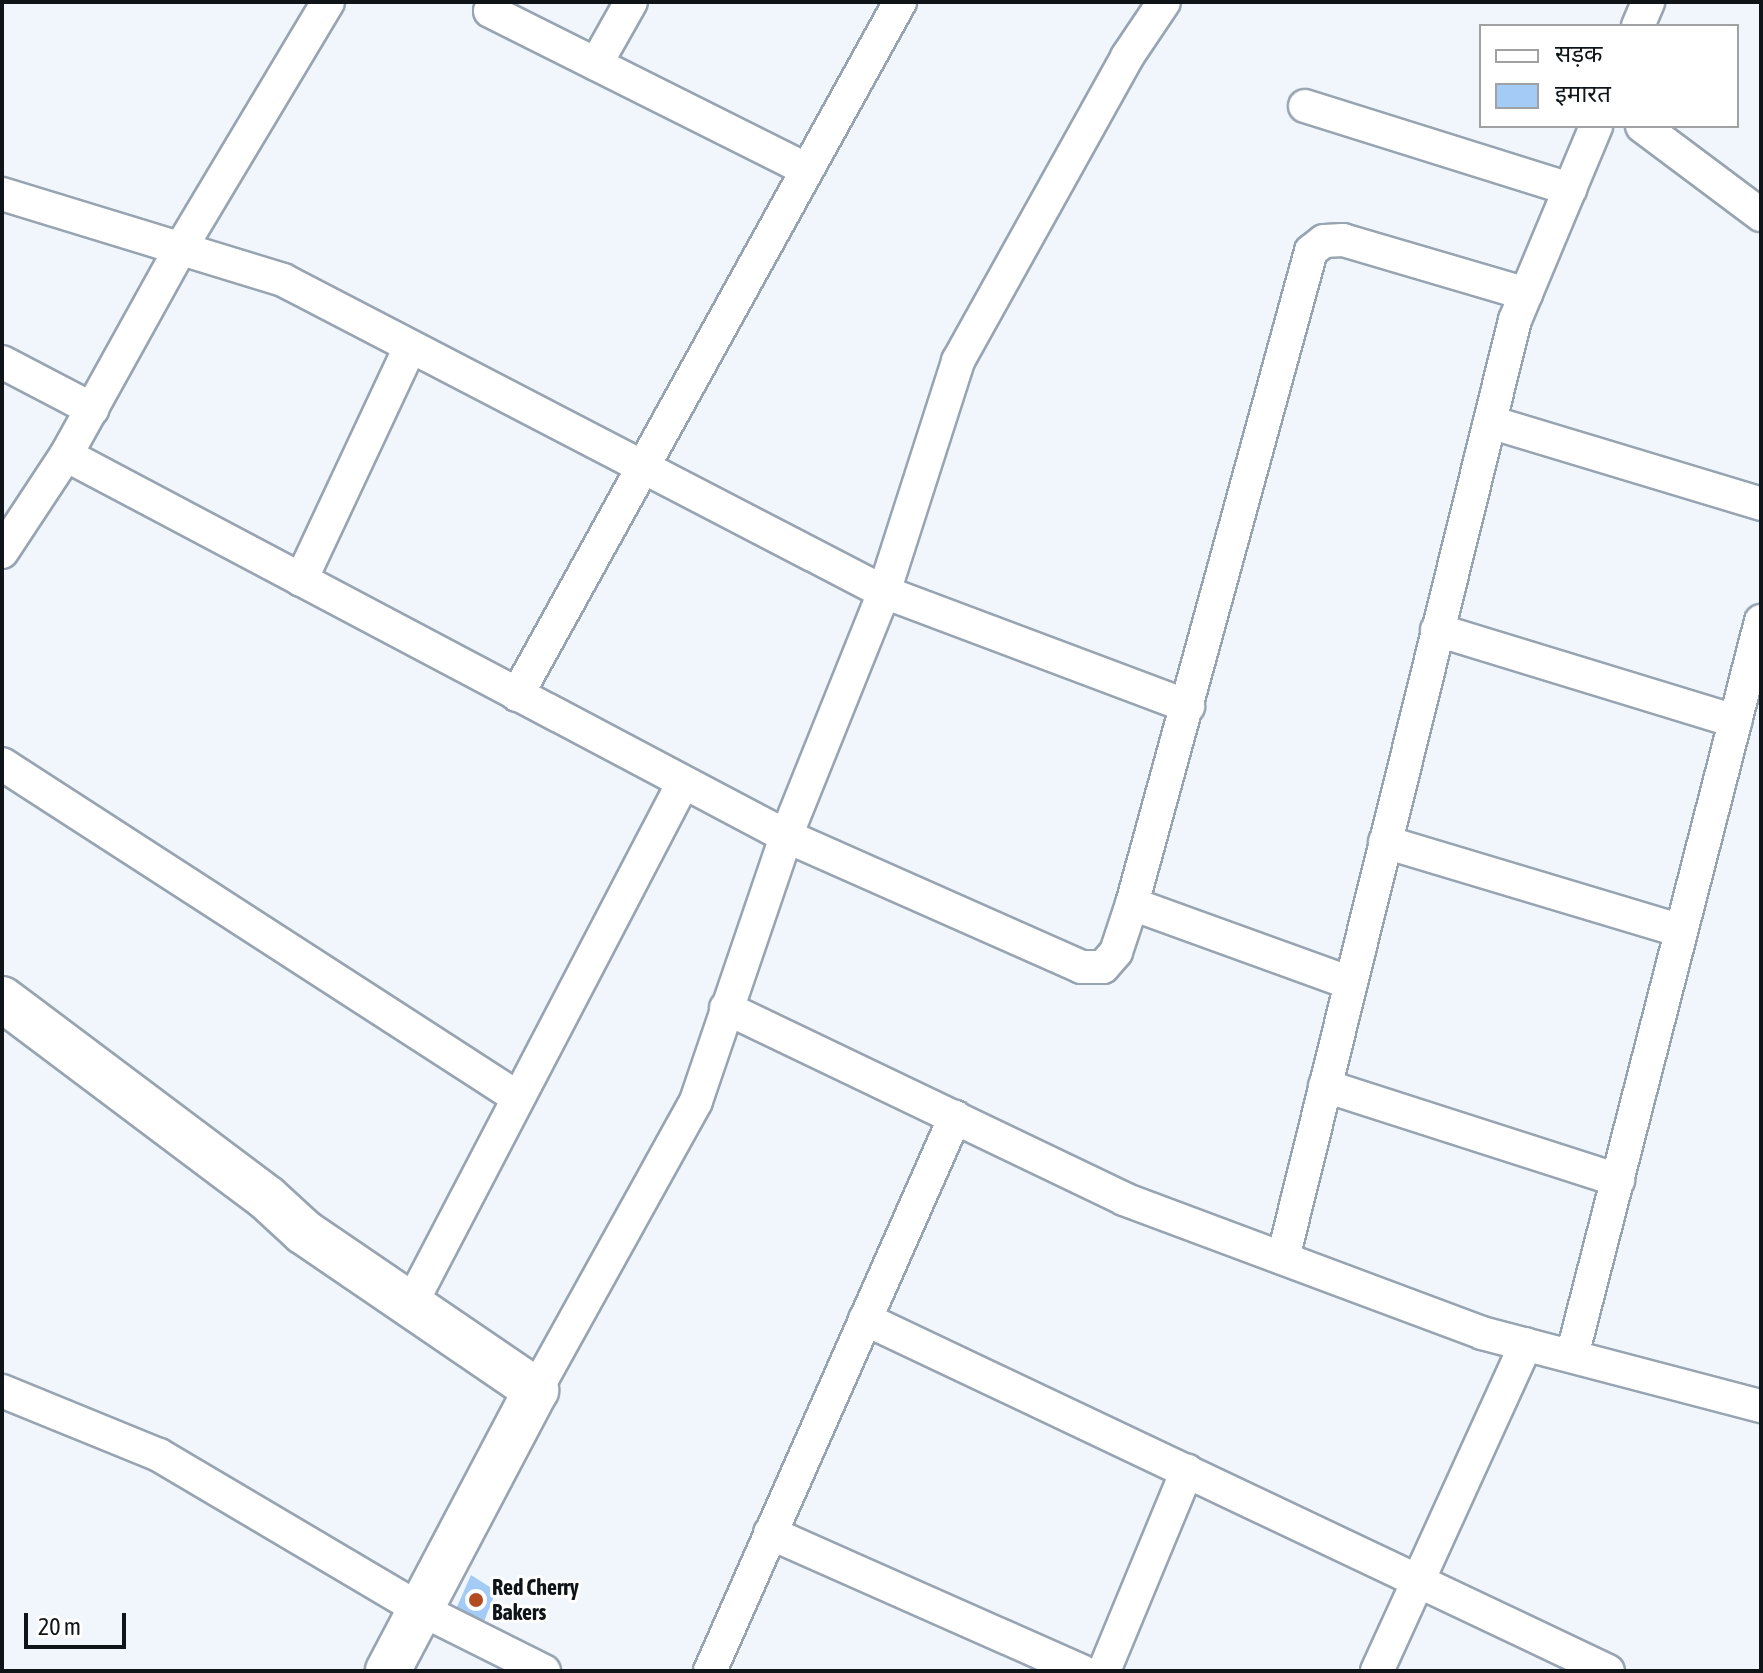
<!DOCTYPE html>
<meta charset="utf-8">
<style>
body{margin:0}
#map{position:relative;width:1763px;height:1673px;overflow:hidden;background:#f1f6fc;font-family:"Asap Condensed","Noto Sans Devanagari",sans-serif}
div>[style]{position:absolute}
.building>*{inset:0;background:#a4cbf6}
.roads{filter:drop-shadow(2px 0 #98a4b1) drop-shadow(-2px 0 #98a4b1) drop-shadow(0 2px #98a4b1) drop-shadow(0 -2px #98a4b1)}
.street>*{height:32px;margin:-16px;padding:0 16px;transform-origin:16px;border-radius:16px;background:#fff}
.secondary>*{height:44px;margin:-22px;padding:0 22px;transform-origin:22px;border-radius:22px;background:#fff}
.dots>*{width:22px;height:22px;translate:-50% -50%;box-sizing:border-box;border:4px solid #fff;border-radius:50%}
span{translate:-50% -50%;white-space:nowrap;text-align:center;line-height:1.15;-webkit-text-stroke:6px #fff;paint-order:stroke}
.poi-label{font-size:22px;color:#0f1418;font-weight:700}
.left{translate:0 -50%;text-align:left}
.frame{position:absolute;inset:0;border:4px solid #0f1418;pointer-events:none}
.legend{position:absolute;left:1479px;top:24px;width:260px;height:104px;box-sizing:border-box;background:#fff;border:2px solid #9fa1a3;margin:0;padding:10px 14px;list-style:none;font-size:24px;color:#0f1418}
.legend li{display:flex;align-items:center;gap:16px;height:40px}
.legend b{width:40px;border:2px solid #9fa1a3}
.scale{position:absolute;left:24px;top:1613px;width:102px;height:36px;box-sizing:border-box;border:4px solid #0f1418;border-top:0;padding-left:10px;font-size:24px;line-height:28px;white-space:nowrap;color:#0f1418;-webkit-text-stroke:6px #fff;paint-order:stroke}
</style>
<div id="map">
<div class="building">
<div style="clip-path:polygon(471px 1575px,496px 1591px,483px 1624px,456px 1609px)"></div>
</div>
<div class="roads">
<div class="street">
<div style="left:490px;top:11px;width:353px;rotate:26.6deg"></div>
<div style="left:1638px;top:26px;width:26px;rotate:-67deg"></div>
<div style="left:596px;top:64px;width:71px;rotate:-60.6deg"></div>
<div style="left:1305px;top:106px;width:278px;rotate:17.4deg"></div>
<div style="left:1642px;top:126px;width:149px;rotate:36.8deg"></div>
<div style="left:2px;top:194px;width:294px;rotate:17deg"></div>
<div style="left:283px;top:280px;width:677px;rotate:27.44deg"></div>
<div style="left:884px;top:592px;width:325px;rotate:20.6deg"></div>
<div style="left:2px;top:362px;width:102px;rotate:27.6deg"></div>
<div style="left:1490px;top:422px;width:283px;rotate:16.8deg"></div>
<div style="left:66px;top:455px;width:815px;rotate:27.89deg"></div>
<div style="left:786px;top:836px;width:323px;rotate:23.9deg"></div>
<div style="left:1081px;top:967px;width:22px"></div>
<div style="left:1103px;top:967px;width:20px;rotate:-49deg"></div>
<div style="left:1116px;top:952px;width:51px;rotate:-71.6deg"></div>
<div style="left:1132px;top:904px;width:677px;rotate:-74.67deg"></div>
<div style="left:1311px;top:251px;width:16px;rotate:-38deg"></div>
<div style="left:1324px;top:241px;width:19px;rotate:-3deg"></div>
<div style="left:1343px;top:240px;width:191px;rotate:16.4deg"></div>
<div style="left:2px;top:552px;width:116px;rotate:-56.6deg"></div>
<div style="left:66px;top:455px;width:239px;rotate:-61deg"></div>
<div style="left:182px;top:246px;width:284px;rotate:-59.1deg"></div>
<div style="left:301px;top:580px;width:257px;rotate:-64.9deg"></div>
<div style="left:1437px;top:630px;width:312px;rotate:17deg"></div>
<div style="left:517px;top:695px;width:792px;rotate:-61.07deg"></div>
<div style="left:2px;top:764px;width:613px;rotate:32.89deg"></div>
<div style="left:1385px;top:842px;width:309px;rotate:16.7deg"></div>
<div style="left:1132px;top:904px;width:232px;rotate:19.9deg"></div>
<div style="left:726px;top:1008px;width:441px;rotate:25.6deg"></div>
<div style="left:1124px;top:1199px;width:382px;rotate:20.5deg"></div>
<div style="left:1482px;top:1333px;width:288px;rotate:14.7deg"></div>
<div style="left:1325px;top:1086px;width:308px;rotate:17.8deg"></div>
<div style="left:1283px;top:1258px;width:966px;rotate:-76.11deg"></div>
<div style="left:1515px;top:320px;width:210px;rotate:-67.3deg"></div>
<div style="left:410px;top:1306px;width:590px;rotate:-62.44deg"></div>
<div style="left:865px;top:1319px;width:822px;rotate:25.35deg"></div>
<div style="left:1572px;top:1356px;width:759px;rotate:-75.58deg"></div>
<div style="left:536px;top:1390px;width:330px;rotate:-61deg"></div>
<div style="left:696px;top:1101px;width:280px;rotate:-71.2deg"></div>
<div style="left:786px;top:836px;width:263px;rotate:-68.1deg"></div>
<div style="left:884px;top:592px;width:243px;rotate:-72.2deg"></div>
<div style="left:958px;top:361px;width:348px;rotate:-60.9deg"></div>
<div style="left:1127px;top:57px;width:66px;rotate:-56.1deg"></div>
<div style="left:2px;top:1391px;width:170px;rotate:22.2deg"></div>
<div style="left:159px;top:1455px;width:301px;rotate:30.6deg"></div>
<div style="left:418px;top:1608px;width:141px;rotate:26.6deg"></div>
<div style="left:770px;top:1533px;width:341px;rotate:23.9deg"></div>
<div style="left:710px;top:1671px;width:606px;rotate:-66.14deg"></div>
<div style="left:1104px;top:1671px;width:217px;rotate:-67.5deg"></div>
<div style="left:1377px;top:1671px;width:359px;rotate:-65.5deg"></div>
</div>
<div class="secondary">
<div style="left:2px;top:999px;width:331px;rotate:36.9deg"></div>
<div style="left:267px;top:1198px;width:50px;rotate:42.6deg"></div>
<div style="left:304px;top:1232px;width:281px;rotate:34.3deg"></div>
<div style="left:536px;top:1390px;width:318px;rotate:117.8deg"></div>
</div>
</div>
<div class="dots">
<div style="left:476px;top:1600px;background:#b24c20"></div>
</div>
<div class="poi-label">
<span class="left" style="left:492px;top:1600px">Red Cherry<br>Bakers</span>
</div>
<div class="frame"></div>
<ul class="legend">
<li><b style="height:10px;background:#fff"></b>सड़क</li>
<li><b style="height:22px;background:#a4cbf6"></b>इमारत</li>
</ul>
<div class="scale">20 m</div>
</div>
